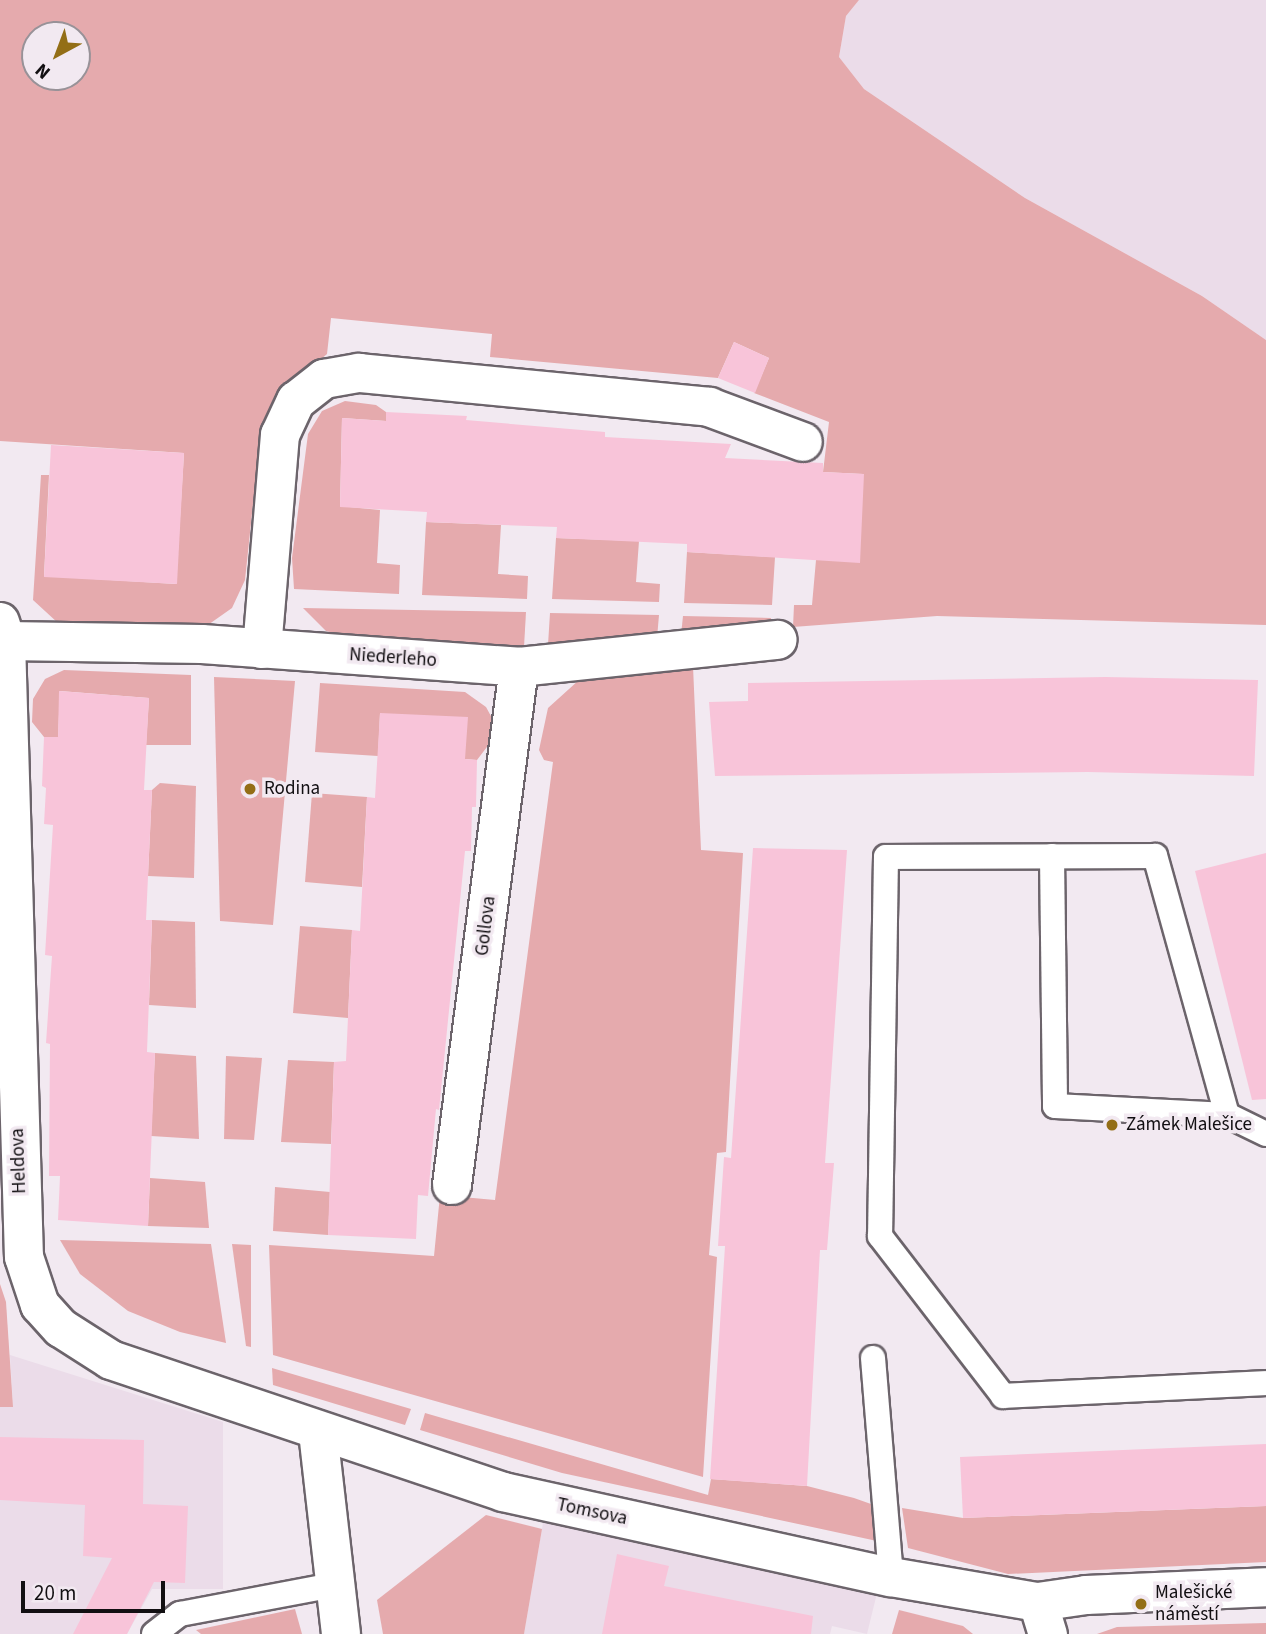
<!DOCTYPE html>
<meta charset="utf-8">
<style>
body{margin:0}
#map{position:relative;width:1266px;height:1634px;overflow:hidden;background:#f2e9f1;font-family:"Source Sans 3",sans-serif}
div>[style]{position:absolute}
.built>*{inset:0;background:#ebdce9}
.green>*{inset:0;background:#e5aaad}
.building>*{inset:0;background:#f8c4d9}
.roads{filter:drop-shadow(2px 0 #6c646b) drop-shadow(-2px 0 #6c646b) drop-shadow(0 2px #6c646b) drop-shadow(0 -2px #6c646b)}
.service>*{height:24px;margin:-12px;padding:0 12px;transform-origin:12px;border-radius:12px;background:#fff}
.minor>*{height:38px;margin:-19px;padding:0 19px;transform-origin:19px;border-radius:19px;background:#fff}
.dots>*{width:19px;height:19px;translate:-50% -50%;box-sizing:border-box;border:4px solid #f2e9f1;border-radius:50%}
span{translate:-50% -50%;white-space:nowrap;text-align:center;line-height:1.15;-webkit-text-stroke:7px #f2e9f1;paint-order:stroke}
.street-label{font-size:19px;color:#120f12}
.poi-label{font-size:19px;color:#120f12}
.left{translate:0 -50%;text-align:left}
.north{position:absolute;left:21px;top:21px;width:70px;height:70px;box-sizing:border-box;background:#f2e9f1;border:2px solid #989298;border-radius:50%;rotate:221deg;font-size:19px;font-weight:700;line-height:28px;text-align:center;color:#120f12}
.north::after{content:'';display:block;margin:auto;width:24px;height:32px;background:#936e16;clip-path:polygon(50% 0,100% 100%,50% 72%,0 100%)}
.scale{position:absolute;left:21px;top:1581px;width:144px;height:32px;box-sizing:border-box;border:4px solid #120f12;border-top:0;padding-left:9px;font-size:21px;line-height:24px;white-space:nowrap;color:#120f12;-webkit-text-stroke:5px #f2e9f1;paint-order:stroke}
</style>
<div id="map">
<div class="built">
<div style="clip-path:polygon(859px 0,1266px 0,1266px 340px,1202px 296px,1025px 198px,864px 89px,839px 57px,846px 16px)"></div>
<div style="clip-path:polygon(10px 1355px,223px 1422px,223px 1589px,152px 1589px,127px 1634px,0 1634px,0 1407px,13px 1407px)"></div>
<div style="clip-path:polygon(544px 1517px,878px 1589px,867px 1634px,832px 1626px,830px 1634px,524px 1634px)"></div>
</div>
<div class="green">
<div style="clip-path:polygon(evenodd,0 0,859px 0,846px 16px,839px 57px,864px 89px,1025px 198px,1202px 296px,1266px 340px,1266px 625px,937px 616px,793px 627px,794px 605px,812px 605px,816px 560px,863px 474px,823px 472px,829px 422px,754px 393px,769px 358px,734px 342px,718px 378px,490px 357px,492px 334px,331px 318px,327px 354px,286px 389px,261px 428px,245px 580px,232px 608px,205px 627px,58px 623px,33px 600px,41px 475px,49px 475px,44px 576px,176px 584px,184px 453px,0 441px,0 0,35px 35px,77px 35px,77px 77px,35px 77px,35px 35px)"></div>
<div style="clip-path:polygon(345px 401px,376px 405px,386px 412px,386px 421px,342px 418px,340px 506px,380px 510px,377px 563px,400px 565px,399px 594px,294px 589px,292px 558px,308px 434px,322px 411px)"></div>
<div style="clip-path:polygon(426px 522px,501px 525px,498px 574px,528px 576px,527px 599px,422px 595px)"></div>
<div style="clip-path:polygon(556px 538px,639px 541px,636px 582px,660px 584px,659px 602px,552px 599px)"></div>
<div style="clip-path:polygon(687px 552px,775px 557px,772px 605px,684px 603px)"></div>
<div style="clip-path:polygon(303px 608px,526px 612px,524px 647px,361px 640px,326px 631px)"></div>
<div style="clip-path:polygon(550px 613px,659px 615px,657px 638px,548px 645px)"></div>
<div style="clip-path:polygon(683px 616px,771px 618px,768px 634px,681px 635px)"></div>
<div style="clip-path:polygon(693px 666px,701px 850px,743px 853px,726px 1152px,717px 1153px,709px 1255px,717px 1257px,703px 1477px,273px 1355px,269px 1245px,434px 1256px,440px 1195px,495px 1200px,553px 762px,544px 760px,539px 750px,548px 708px,579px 680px)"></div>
<div style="clip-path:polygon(64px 670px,191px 675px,191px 745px,146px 745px,149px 698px,60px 691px,58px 737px,44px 737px,32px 722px,33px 699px,45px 679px)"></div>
<div style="clip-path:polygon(214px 677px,295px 681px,273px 925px,220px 921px)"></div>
<div style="clip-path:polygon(320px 683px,465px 692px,486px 707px,492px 718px,493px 739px,477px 760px,465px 759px,380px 713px,378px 756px,315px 752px)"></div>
<div style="clip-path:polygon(160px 783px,196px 786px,194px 878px,148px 876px,152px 790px)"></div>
<div style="clip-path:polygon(312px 793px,367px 797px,362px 887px,305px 882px)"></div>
<div style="clip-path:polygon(152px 920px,195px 922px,196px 1008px,149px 1005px)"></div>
<div style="clip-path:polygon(300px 926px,352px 930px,348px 1018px,293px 1013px)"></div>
<div style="clip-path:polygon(155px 1053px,196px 1056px,199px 1139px,151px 1136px)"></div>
<div style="clip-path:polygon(226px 1056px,262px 1058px,254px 1140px,224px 1139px)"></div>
<div style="clip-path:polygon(288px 1060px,334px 1062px,331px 1144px,281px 1142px)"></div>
<div style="clip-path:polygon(150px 1178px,205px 1182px,209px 1228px,148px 1226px)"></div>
<div style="clip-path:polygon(275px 1187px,330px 1192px,328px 1235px,273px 1231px)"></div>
<div style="clip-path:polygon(60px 1240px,211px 1244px,226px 1343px,180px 1332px,128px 1311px,80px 1274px)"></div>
<div style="clip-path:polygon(232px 1244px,251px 1245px,251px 1347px,246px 1346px)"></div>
<div style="clip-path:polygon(0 1284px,6px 1302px,13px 1407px,0 1407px)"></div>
<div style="clip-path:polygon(272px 1368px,411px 1409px,405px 1425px,273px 1385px)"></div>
<div style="clip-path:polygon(425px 1413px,708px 1495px,711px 1479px,807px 1486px,854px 1498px,871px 1504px,877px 1541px,562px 1473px,420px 1430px)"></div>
<div style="clip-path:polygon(1266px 1506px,1266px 1562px,1008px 1574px,908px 1548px,902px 1508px,963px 1518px)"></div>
<div style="clip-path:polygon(486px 1515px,542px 1529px,524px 1634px,383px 1634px,377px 1600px)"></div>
<div style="clip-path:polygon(295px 1609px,302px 1634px,201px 1634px,196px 1630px)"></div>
<div style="clip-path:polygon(899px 1610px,963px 1626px,973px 1634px,892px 1634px)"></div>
<div style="clip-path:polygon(1266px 1623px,1266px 1634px,1097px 1634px,1117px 1627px)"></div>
</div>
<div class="building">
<div style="clip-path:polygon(734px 342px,769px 358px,755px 393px,718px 378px)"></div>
<div style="clip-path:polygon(386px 412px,467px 416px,466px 420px,605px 432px,605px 437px,731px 444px,725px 458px,823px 463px,823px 472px,864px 474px,860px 563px,687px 552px,687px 544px,556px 538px,557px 527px,426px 522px,427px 512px,340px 507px,342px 418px,386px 421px)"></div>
<div style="clip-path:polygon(51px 445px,184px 453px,177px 584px,44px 577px)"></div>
<div style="clip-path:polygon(1105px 677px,1258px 680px,1254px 776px,1088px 772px,715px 776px,709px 702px,748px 701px,748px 683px)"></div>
<div style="clip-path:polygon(59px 691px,149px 698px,144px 790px,152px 790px,146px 920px,152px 920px,147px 1052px,155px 1053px,148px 1226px,58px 1220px,60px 1176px,49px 1176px,50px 1044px,46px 1043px,52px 956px,45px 955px,53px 825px,44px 824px,46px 788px,42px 786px,44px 737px,58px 737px)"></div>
<div style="clip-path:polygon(380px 713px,468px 717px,465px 759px,477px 760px,476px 807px,472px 807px,471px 851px,465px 851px,439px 1110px,436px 1109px,428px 1196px,418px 1195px,416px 1239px,328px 1235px,334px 1062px,346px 1061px,352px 930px,360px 931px,367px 797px,375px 798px)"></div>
<div style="clip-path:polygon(753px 848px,847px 850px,825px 1163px,834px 1163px,827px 1250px,820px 1250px,807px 1486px,710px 1479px,725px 1246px,718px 1246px,724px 1157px,731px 1158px)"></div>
<div style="clip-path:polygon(1266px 853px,1266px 1099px,1252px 1100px,1195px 871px)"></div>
<div style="clip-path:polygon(0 1437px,144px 1440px,143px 1504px,188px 1506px,185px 1583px,154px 1582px,127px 1634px,73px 1634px,112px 1558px,83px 1556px,85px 1505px,0 1500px)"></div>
<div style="clip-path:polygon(1266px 1444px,1266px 1506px,963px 1518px,960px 1457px)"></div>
<div style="clip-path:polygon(617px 1554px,669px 1566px,664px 1586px,813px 1616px,811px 1634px,602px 1634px)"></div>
</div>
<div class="roads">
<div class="service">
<div style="left:1052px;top:856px;width:250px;rotate:89.3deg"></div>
<div style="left:1055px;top:1106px;width:172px;rotate:3deg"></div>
<div style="left:1266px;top:1134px;width:43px;rotate:-154deg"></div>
<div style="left:1227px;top:1115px;width:269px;rotate:-105.5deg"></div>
<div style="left:1155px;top:856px;width:269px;rotate:179.8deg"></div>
<div style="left:886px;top:857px;width:379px;rotate:90.9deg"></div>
<div style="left:880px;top:1236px;width:202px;rotate:52.4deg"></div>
<div style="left:1003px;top:1396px;width:263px;rotate:-2.8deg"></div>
<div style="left:873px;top:1358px;width:220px;rotate:85.3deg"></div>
<div style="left:154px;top:1634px;width:33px;rotate:-38deg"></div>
<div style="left:180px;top:1614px;width:157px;rotate:-10.7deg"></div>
</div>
<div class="minor">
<div style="left:0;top:622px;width:20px;rotate:72deg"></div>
<div style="left:6px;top:641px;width:616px;rotate:88.33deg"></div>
<div style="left:24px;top:1257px;width:51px;rotate:71.6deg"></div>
<div style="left:40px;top:1305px;width:31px;rotate:48deg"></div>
<div style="left:61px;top:1328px;width:59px;rotate:32.6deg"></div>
<div style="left:111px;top:1360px;width:414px;rotate:18.6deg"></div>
<div style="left:503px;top:1492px;width:397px;rotate:12.4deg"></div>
<div style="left:891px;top:1577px;width:149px;rotate:9.7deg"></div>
<div style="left:1038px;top:1602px;width:34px;rotate:73deg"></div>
<div style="left:6px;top:641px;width:196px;rotate:0.9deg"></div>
<div style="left:202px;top:644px;width:318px;rotate:4.1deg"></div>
<div style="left:519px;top:667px;width:260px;rotate:-6deg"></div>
<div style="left:262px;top:649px;width:215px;rotate:-85.2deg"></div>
<div style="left:280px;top:435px;width:38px;rotate:-65deg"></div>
<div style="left:296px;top:401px;width:36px;rotate:-38deg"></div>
<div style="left:324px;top:379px;width:36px;rotate:-10deg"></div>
<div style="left:359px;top:373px;width:352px;rotate:5.5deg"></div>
<div style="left:709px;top:407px;width:100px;rotate:20.4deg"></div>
<div style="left:452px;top:1185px;width:522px;rotate:-82.63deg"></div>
<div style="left:318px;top:1432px;width:203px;rotate:83.5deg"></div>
<div style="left:1038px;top:1602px;width:49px;rotate:-8.3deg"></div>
<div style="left:1086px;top:1595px;width:180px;rotate:-2.5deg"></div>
</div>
</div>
<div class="dots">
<div style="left:250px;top:789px;background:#936e16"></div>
<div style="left:1112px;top:1125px;background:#936e16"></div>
<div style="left:1141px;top:1604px;background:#936e16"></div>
</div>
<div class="street-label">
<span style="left:393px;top:658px;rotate:4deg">Niederleho</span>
<span style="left:486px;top:926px;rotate:-83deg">Gollova</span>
<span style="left:19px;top:1161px;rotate:-92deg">Heldova</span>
<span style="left:592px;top:1512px;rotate:12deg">Tomsova</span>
</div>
<div class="poi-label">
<span class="left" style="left:264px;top:789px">Rodina</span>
<span class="left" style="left:1126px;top:1125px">Zámek Malešice</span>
<span class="left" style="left:1155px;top:1604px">Malešické<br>náměstí</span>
</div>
<div class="north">N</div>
<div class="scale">20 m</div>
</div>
